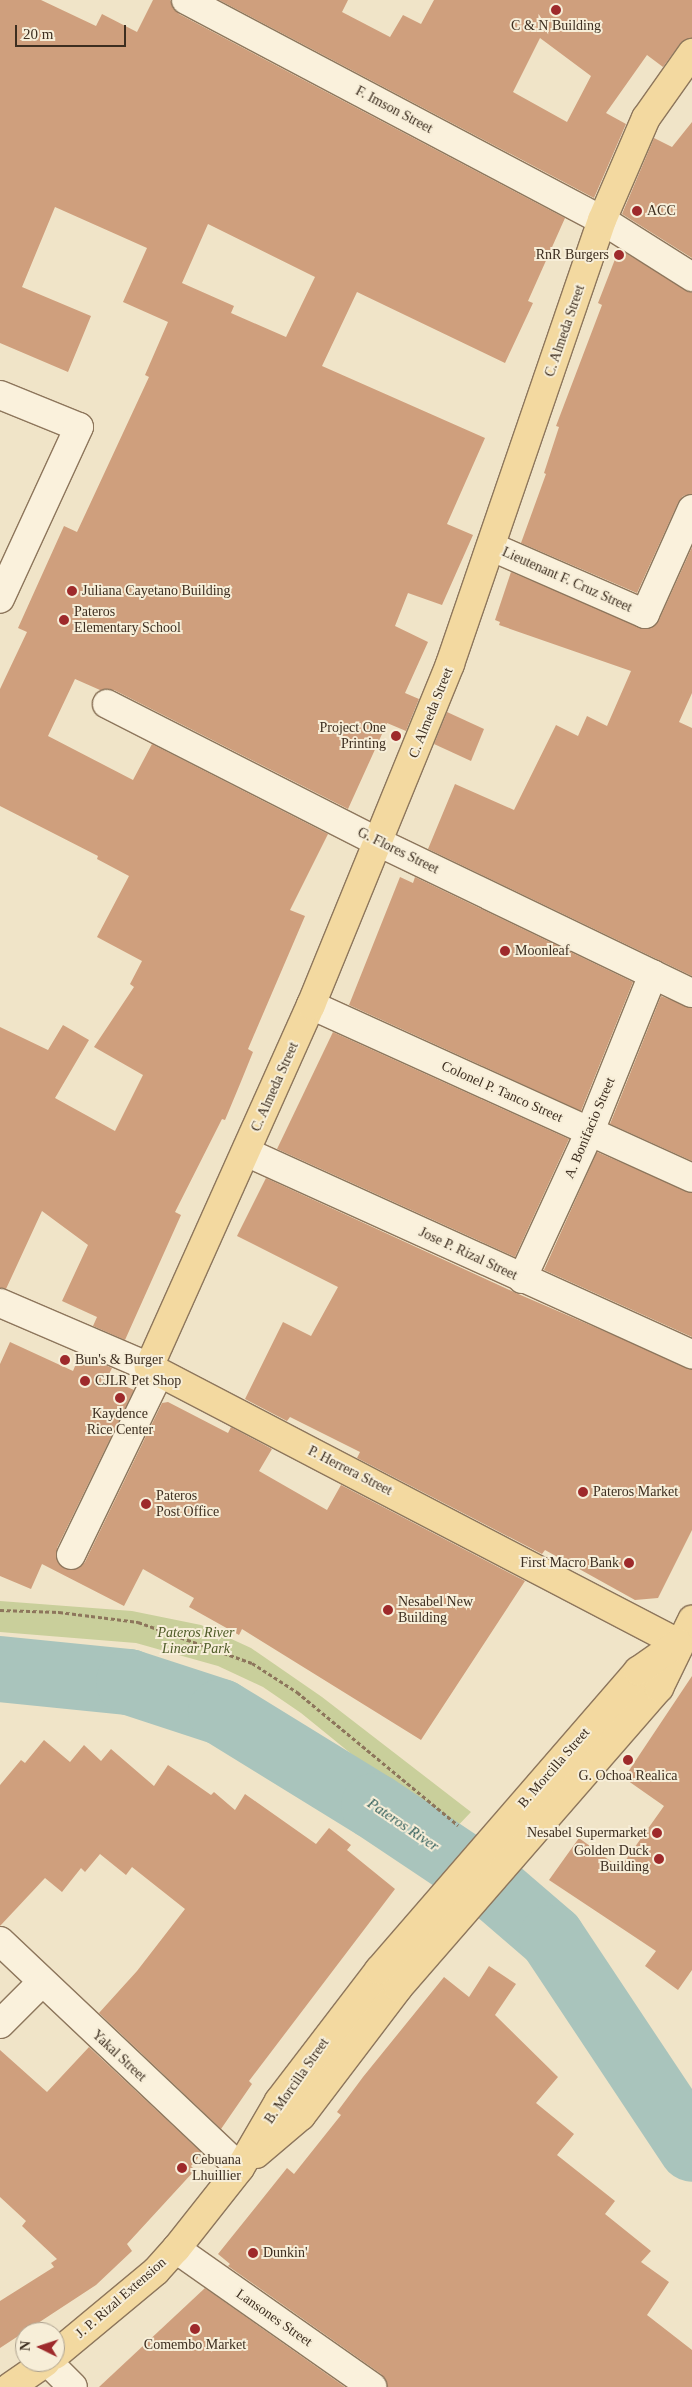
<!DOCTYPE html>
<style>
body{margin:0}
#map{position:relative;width:692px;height:2387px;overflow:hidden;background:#f0e4c8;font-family:"Times New Roman",serif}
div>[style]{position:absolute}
.green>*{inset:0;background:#c9cf9b}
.river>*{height:66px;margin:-33px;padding:0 33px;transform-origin:33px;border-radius:33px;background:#a9c4bc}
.building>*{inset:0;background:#cf9f7d}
.path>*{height:3px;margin-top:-1.5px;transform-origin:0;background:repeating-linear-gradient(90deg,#8d765c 0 4px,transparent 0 6.5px)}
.roads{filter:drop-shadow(1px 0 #8d765c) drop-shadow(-1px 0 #8d765c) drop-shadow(0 1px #8d765c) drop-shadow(0 -1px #8d765c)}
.minor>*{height:28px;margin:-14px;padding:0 14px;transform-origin:14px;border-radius:14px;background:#faf1dc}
.major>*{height:28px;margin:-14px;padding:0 14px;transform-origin:14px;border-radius:14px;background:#f3d9a0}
.dots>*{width:14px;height:14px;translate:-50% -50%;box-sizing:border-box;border:2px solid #f7eed8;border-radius:50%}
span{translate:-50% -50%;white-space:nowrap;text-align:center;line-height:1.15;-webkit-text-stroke:4px #f7eed8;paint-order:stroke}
.poi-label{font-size:14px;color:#3d2e20}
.left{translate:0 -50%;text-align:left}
.right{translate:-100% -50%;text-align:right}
.street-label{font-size:14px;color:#3d2e20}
.park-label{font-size:14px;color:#4d5a26;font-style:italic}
.water-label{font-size:15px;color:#2f5d5a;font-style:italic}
.north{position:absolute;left:15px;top:2322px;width:50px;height:50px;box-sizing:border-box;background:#f7eed8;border:1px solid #ada18e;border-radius:50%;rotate:274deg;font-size:14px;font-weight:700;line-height:20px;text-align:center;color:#3d2e20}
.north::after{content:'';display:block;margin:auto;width:18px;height:22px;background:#9e2a2b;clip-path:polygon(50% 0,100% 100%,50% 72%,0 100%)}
.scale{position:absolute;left:15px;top:25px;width:111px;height:22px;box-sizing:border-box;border:2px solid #3d2e20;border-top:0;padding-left:6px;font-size:15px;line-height:18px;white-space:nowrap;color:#3d2e20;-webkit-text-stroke:4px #f7eed8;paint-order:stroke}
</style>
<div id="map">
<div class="green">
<div style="clip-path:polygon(0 1601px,132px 1611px,201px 1625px,251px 1648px,322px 1697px,471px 1812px,450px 1834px,301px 1713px,263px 1687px,218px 1666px,136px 1643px,0 1632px)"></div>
</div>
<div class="river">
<div style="left:0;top:1669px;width:130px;rotate:5.8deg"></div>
<div style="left:129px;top:1682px;width:97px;rotate:18.1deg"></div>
<div style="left:221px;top:1712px;width:180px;rotate:31.6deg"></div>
<div style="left:374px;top:1806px;width:135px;rotate:33.8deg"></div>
<div style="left:486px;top:1881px;width:87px;rotate:40.8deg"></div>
<div style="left:552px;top:1938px;width:253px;rotate:56.4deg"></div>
</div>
<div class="building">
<div style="clip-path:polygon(evenodd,0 0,41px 0,96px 26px,102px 14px,137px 32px,153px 0,170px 0,179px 14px,565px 218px,528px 301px,533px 303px,505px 363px,357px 292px,322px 366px,485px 438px,447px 524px,473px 535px,442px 605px,408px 593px,395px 626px,428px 642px,405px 693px,419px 699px,406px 731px,387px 723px,348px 809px,114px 690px,100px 690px,75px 679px,48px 736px,133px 780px,152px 744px,328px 834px,290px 910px,305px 916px,248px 1049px,253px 1052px,240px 1084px,225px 1120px,222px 1119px,175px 1212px,181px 1215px,125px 1340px,93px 1326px,97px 1317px,62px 1301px,88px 1245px,42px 1211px,6px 1289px,0 1288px,0 1027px,48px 1050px,63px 1025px,89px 1040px,55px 1098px,115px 1131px,143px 1075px,94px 1047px,134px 987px,130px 984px,142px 961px,97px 937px,129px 876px,97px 859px,98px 856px,0 806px,0 689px,27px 632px,18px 628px,64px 526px,77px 532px,149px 377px,145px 375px,168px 322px,123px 302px,147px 248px,55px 207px,22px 287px,91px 316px,68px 372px,0 343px,0 0,208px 224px,315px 277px,286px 337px,231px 313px,234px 306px,182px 283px,208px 224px)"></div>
<div style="clip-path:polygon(evenodd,219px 0,348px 0,342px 12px,390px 37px,403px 15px,421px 24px,434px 0,692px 0,692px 38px,680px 44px,663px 67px,647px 55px,606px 113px,626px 124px,594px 198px,219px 0,540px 38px,591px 76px,567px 122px,513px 92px,540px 38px)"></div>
<div style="clip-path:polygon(692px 122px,692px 258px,622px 214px,654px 138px,672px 147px)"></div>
<div style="clip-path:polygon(619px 249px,692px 293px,692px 494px,683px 496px,678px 503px,637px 593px,521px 543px,546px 474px,544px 473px,559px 427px,556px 426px,602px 305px,598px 303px)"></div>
<div style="clip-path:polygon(692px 547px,692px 693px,679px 722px,692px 728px,692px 976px,428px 849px,455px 784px,514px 810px,556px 725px,578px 736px,587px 716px,607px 726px,631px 671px,499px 625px,500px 622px,495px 620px,511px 572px,647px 629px,659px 620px)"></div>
<div style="clip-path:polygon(447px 712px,484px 729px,471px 761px,434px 744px)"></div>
<div style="clip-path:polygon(400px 877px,413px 883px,415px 877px,633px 982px,581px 1111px,349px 1005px)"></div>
<div style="clip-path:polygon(661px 996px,692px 1008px,692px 1161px,610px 1124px)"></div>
<div style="clip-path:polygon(333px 1032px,569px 1139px,515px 1257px,277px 1149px)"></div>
<div style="clip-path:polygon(597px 1152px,692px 1193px,692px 1337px,544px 1270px)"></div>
<div style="clip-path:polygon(266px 1178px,516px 1293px,692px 1369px,692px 1530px,658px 1598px,635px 1600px,545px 1550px,542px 1554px,357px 1458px,360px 1452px,290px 1417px,287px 1421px,245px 1399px,283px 1322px,311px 1336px,338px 1287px,237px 1236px)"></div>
<div style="clip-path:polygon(10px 1342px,73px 1371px,80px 1354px,112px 1368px,107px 1378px,134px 1390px,57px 1548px,58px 1563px,65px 1569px,79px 1568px,85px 1562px,162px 1403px,168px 1402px,228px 1433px,231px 1427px,272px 1449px,259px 1471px,327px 1510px,341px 1485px,525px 1581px,421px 1740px,242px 1629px,239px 1635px,189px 1607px,194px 1598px,143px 1569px,124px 1606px,42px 1564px,31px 1589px,0 1576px,0 1364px)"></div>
<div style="clip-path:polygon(692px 1676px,692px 1970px,678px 1990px,645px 1966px,656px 1951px,549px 1880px,579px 1838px,620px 1868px,664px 1806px,624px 1778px)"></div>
<div style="clip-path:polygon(44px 1740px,70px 1762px,84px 1745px,101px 1761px,111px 1749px,154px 1786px,168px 1765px,211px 1795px,214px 1792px,235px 1810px,245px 1794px,316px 1844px,329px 1828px,351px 1845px,347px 1850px,395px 1889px,249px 2081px,252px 2084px,221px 2129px,99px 2013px,137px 1971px,185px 1909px,132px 1867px,126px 1875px,100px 1854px,85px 1872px,81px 1868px,62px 1892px,45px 1878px,0 1926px,0 1785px,21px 1760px,25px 1763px)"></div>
<div style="clip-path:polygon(489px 1966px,516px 1984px,495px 2015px,558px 2077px,536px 2103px,574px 2134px,557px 2155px,615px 2201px,605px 2214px,651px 2251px,641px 2262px,669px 2282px,647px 2315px,692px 2350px,692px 2387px,387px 2387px,381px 2374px,228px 2266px,230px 2264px,218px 2254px,287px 2168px,294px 2174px,341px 2115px,337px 2112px,363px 2077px,444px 1977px,469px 1997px)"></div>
<div style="clip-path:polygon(89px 2047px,202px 2153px,191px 2166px,195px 2170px,127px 2244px,132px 2251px,96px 2285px,0 2348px,0 2301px,54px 2267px,51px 2263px,57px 2259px,22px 2226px,26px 2221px,0 2197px,0 2050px,47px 2092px)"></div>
<div style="clip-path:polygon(205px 2288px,345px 2387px,99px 2387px)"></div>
</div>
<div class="path">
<div style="left:0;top:1610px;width:59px;rotate:1.9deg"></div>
<div style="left:59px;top:1612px;width:80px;rotate:7.2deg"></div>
<div style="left:138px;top:1622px;width:121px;rotate:19.8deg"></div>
<div style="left:252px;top:1663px;width:54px;rotate:32.8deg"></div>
<div style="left:297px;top:1692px;width:209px;rotate:39.6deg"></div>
</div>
<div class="roads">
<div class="minor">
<div style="left:186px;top:0;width:471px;rotate:27.9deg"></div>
<div style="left:602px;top:220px;width:107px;rotate:32.3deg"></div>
<div style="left:0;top:395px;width:85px;rotate:22.1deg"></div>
<div style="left:79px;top:427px;width:189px;rotate:114.7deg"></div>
<div style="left:492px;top:547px;width:167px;rotate:23.6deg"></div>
<div style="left:645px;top:614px;width:115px;rotate:-65.9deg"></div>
<div style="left:107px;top:704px;width:306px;rotate:27deg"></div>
<div style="left:380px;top:843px;width:346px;rotate:25.7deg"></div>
<div style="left:311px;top:1005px;width:418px;rotate:24.4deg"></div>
<div style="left:246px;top:1152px;width:490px;rotate:24.4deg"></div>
<div style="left:522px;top:1279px;width:163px;rotate:-65.3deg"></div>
<div style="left:590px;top:1131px;width:169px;rotate:-68.1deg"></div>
<div style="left:0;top:1303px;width:162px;rotate:23.2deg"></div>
<div style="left:71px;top:1555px;width:202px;rotate:-64.2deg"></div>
<div style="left:0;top:1941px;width:330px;rotate:43.4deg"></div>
<div style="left:0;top:2024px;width:58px;rotate:-45deg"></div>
<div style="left:176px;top:2249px;width:240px;rotate:35.1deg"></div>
<div style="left:48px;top:2362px;width:35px;rotate:45deg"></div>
</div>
<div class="major">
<div style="left:678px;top:1643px;width:597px;rotate:-152.45deg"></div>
<div style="left:149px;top:1367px;width:397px;rotate:-65.9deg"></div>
<div style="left:311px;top:1005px;width:368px;rotate:-67.8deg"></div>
<div style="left:450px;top:664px;width:469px;rotate:-71.1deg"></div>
<div style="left:602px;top:220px;width:111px;rotate:-66.7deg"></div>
<div style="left:646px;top:118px;width:80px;rotate:-54.7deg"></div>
<div style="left:256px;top:2154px;width:59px;rotate:-40.2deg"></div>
<div style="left:301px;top:2116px;width:161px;rotate:-52.8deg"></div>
<div style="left:398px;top:1988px;width:398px;rotate:-49deg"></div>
<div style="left:659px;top:1688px;width:76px;rotate:-64.1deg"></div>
<div style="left:55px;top:2355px;width:131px;rotate:-39.7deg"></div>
<div style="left:156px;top:2271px;width:30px;rotate:-48deg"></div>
<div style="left:176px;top:2249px;width:103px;rotate:-51.7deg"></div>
<div style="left:240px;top:2168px;width:78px;rotate:-59.8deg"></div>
<div style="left:279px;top:2101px;width:165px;rotate:-52.6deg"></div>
<div style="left:379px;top:1970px;width:396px;rotate:-49.1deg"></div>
<div style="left:638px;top:1671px;width:49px;rotate:-35deg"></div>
<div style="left:10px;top:2387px;width:44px;rotate:-34.8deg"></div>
</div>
</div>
<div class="dots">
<div style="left:556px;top:10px;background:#9e2a2b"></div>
<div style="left:637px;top:211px;background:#9e2a2b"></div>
<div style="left:619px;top:255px;background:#9e2a2b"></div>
<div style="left:72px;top:591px;background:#9e2a2b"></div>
<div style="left:64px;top:620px;background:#9e2a2b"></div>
<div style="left:396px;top:736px;background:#9e2a2b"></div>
<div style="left:505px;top:951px;background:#9e2a2b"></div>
<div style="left:65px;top:1360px;background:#9e2a2b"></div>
<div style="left:85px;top:1381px;background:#9e2a2b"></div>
<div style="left:120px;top:1398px;background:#9e2a2b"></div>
<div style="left:583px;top:1492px;background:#9e2a2b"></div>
<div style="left:146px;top:1504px;background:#9e2a2b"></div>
<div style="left:629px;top:1563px;background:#9e2a2b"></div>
<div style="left:388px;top:1610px;background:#9e2a2b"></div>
<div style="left:628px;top:1760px;background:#9e2a2b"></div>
<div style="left:657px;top:1833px;background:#9e2a2b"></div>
<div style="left:659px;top:1859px;background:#9e2a2b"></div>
<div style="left:182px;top:2168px;background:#9e2a2b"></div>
<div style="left:253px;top:2253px;background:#9e2a2b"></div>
<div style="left:195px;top:2329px;background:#9e2a2b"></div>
</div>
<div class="poi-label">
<span style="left:556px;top:26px">C &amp; N Building</span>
<span class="left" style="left:647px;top:211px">ACC</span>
<span class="right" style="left:609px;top:255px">RnR Burgers</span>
<span class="left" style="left:82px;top:591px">Juliana Cayetano Building</span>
<span class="left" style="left:74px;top:620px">Pateros<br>Elementary School</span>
<span class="right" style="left:386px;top:736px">Project One<br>Printing</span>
<span class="left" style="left:515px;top:951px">Moonleaf</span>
<span class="left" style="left:75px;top:1360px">Bun's &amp; Burger</span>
<span class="left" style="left:95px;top:1381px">CJLR Pet Shop</span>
<span style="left:120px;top:1422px">Kaydence<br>Rice Center</span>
<span class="left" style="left:593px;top:1492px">Pateros Market</span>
<span class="left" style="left:156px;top:1504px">Pateros<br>Post Office</span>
<span class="right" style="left:619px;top:1563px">First Macro Bank</span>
<span class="left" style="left:398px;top:1610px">Nesabel New<br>Building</span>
<span style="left:628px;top:1776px">G. Ochoa Realica</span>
<span class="right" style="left:647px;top:1833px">Nesabel Supermarket</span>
<span class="right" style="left:649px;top:1859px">Golden Duck<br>Building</span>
<span class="left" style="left:192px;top:2168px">Cebuana<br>Lhuillier</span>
<span class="left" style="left:263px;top:2253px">Dunkin'</span>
<span style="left:195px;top:2345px">Comembo Market</span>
</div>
<div class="street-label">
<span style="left:394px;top:110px;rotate:28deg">F. Imson Street</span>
<span style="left:565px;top:331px;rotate:-71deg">C. Almeda Street</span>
<span style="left:567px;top:580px;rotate:24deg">Lieutenant F. Cruz Street</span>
<span style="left:431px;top:713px;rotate:-68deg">C. Almeda Street</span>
<span style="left:398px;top:851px;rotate:26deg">G. Flores Street</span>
<span style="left:275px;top:1087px;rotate:-66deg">C. Almeda Street</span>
<span style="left:502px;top:1092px;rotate:24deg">Colonel P. Tanco Street</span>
<span style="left:590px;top:1128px;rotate:-67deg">A. Bonifacio Street</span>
<span style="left:468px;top:1254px;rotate:25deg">Jose P. Rizal Street</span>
<span style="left:350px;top:1471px;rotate:27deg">P. Herrera Street</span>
<span style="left:554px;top:1768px;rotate:-49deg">B. Morcilla Street</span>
<span style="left:119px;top:2056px;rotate:43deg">Yakal Street</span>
<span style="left:297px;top:2081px;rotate:-55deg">B. Morcilla Street</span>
<span style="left:121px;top:2298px;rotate:-41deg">J. P. Rizal Extension</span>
<span style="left:274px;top:2318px;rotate:35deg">Lansones Street</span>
</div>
<div class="park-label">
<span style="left:196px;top:1641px">Pateros River<br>Linear Park</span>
</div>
<div class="water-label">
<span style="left:403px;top:1825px;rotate:34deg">Pateros River</span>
</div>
<div class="north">N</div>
<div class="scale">20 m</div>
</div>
